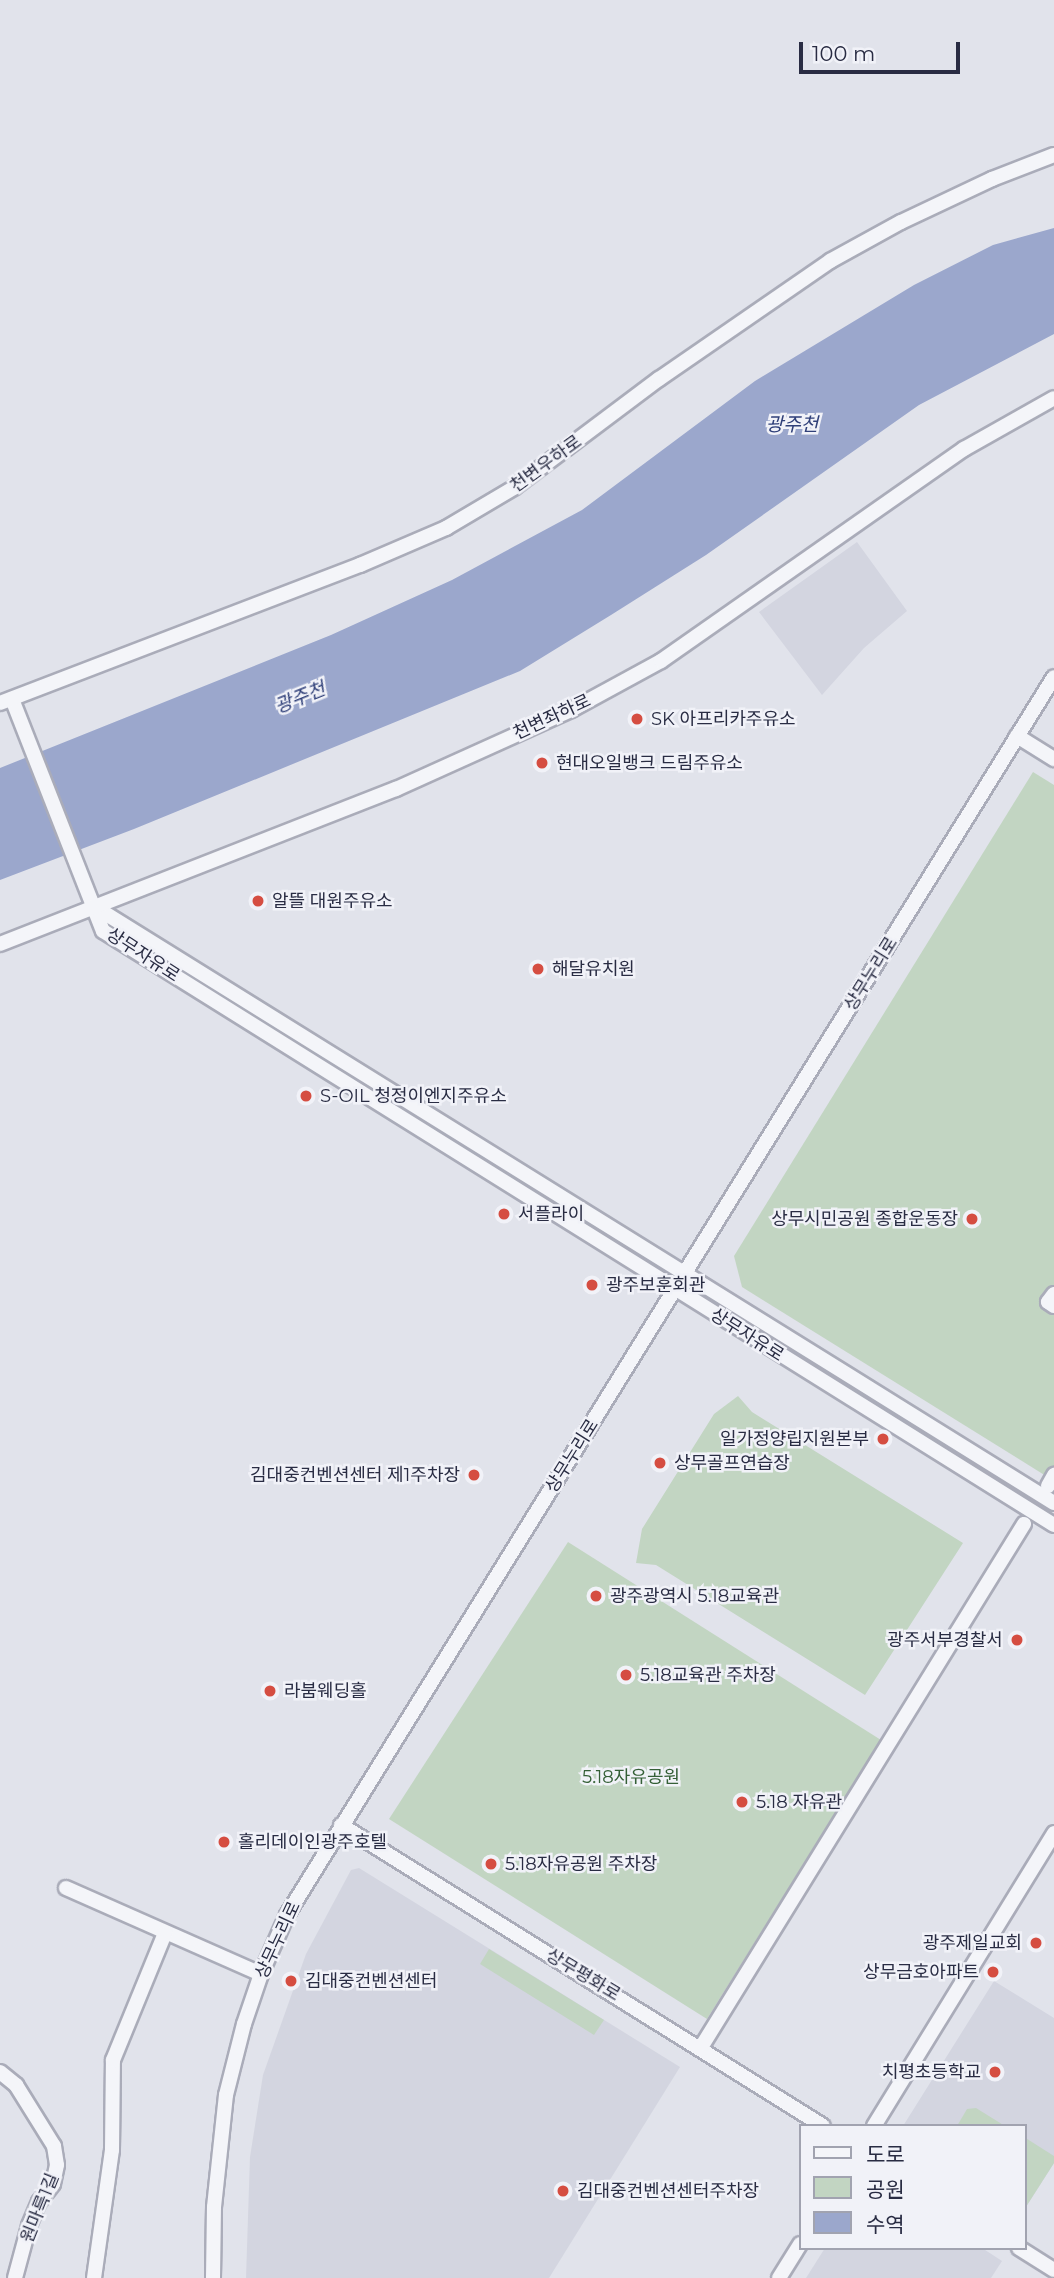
<!DOCTYPE html>
<meta charset="utf-8">
<style>
body{margin:0}
#map{position:relative;width:1054px;height:2278px;overflow:hidden;background:#e1e3eb;font-family:Montserrat,"Noto Sans KR",sans-serif}
div>[style]{position:absolute}
.built>*{inset:0;background:#d3d5e0}
.green>*{inset:0;background:#c2d5c2}
.water>*{inset:0;background:#9ba7cc}
.roads{filter:drop-shadow(2px 0 #aaacb9) drop-shadow(-2px 0 #aaacb9) drop-shadow(0 2px #aaacb9) drop-shadow(0 -2px #aaacb9)}
.minor>*{height:14px;margin:-7px;padding:0 7px;transform-origin:7px;border-radius:7px;background:#f4f5f9}
.dots>*{width:19px;height:19px;translate:-50% -50%;box-sizing:border-box;border:4px solid #f1f2f8;border-radius:50%}
span{translate:-50% -50%;white-space:nowrap;text-align:center;line-height:1.15;-webkit-text-stroke:5px #f1f2f8;paint-order:stroke}
.street-label{font-size:18px;color:#292c43}
.poi-label{font-size:18px;color:#292c43}
.left{translate:0 -50%;text-align:left}
.right{translate:-100% -50%;text-align:right}
.park-label{font-size:18px;color:#356037}
.water-label{font-size:19px;color:#304079;font-style:italic}
.legend{position:absolute;left:799px;top:2124px;width:228px;height:126px;box-sizing:border-box;background:#f1f2f8;border:2px solid #a1a3b0;margin:0;padding:9px 12px;list-style:none;font-size:21px;color:#292c43}
.legend li{display:flex;align-items:center;gap:14px;height:35px}
.legend b{width:35px;border:2px solid #a1a3b0}
.scale{position:absolute;left:799px;top:42px;width:161px;height:32px;box-sizing:border-box;border:4px solid #292c43;border-top:0;padding-left:9px;font-size:21px;line-height:24px;white-space:nowrap;color:#292c43;-webkit-text-stroke:5px #f1f2f8;paint-order:stroke}
</style>
<div id="map">
<div class="built">
<div style="clip-path:polygon(857px 542px,907px 611px,864px 648px,822px 695px,759px 612px)"></div>
<div style="clip-path:polygon(359px 1868px,680px 2067px,549px 2278px,246px 2278px,250px 2157px,263px 2075px,306px 1954px,351px 1870px)"></div>
<div style="clip-path:polygon(994px 1981px,1054px 2018px,1054px 2163px,1024px 2210px,1024px 2126px,903px 2126px)"></div>
<div style="clip-path:polygon(825px 2248px,982px 2248px,1002px 2261px,991px 2278px,806px 2278px)"></div>
</div>
<div class="green">
<div style="clip-path:polygon(1033px 772px,1054px 785px,1054px 1481px,742px 1287px,734px 1256px)"></div>
<div style="clip-path:polygon(738px 1396px,752px 1412px,963px 1543px,865px 1695px,656px 1565px,636px 1563px,642px 1529px,714px 1414px)"></div>
<div style="clip-path:polygon(568px 1542px,881px 1740px,707px 2019px,389px 1819px)"></div>
<div style="clip-path:polygon(489px 1949px,604px 2020px,594px 2035px,480px 1964px)"></div>
<div style="clip-path:polygon(976px 2108px,1005px 2126px,957px 2126px,967px 2109px)"></div>
<div style="clip-path:polygon(1024px 2137px,1054px 2156px,1054px 2163px,1024px 2210px)"></div>
</div>
<div class="water">
<div style="clip-path:polygon(1054px 228px,1054px 334px,919px 405px,706px 555px,611px 615px,520px 671px,134px 829px,0 880px,0 768px,331px 635px,452px 580px,582px 510px,755px 381px,914px 285px,993px 245px)"></div>
</div>
<div class="roads">
<div class="minor">
<div style="left:12px;top:699px;width:249px;rotate:68.6deg"></div>
<div style="left:103px;top:931px;width:1121px;rotate:31.99deg"></div>
<div style="left:0;top:703px;width:386px;rotate:-21deg"></div>
<div style="left:360px;top:565px;width:94px;rotate:-23.3deg"></div>
<div style="left:446px;top:528px;width:80px;rotate:-30.7deg"></div>
<div style="left:515px;top:487px;width:180px;rotate:-36.9deg"></div>
<div style="left:659px;top:379px;width:208px;rotate:-34.6deg"></div>
<div style="left:830px;top:261px;width:81px;rotate:-28.8deg"></div>
<div style="left:901px;top:222px;width:101px;rotate:-25.3deg"></div>
<div style="left:992px;top:179px;width:66px;rotate:-21.2deg"></div>
<div style="left:1017px;top:736px;width:44px;rotate:31.9deg"></div>
<div style="left:95px;top:907px;width:1129px;rotate:31.86deg"></div>
<div style="left:0;top:944px;width:425px;rotate:-21.4deg"></div>
<div style="left:396px;top:789px;width:192px;rotate:-24.3deg"></div>
<div style="left:571px;top:710px;width:102px;rotate:-28.6deg"></div>
<div style="left:661px;top:661px;width:370px;rotate:-35deg"></div>
<div style="left:964px;top:449px;width:103px;rotate:-29.5deg"></div>
<div style="left:1054px;top:1294px;width:10px;rotate:127deg"></div>
<div style="left:1048px;top:1302px;width:7px;rotate:34deg"></div>
<div style="left:1048px;top:1486px;width:13px;rotate:-61deg"></div>
<div style="left:341px;top:1825px;width:568px;rotate:31.98deg"></div>
<div style="left:66px;top:1888px;width:213px;rotate:23.8deg"></div>
<div style="left:700px;top:2049px;width:617px;rotate:-58.32deg"></div>
<div style="left:0;top:2072px;width:21px;rotate:39deg"></div>
<div style="left:16px;top:2085px;width:72px;rotate:58.1deg"></div>
<div style="left:54px;top:2146px;width:19px;rotate:81deg"></div>
<div style="left:57px;top:2165px;width:19px;rotate:102deg"></div>
<div style="left:53px;top:2184px;width:23px;rotate:128deg"></div>
<div style="left:39px;top:2202px;width:26px;rotate:113deg"></div>
<div style="left:29px;top:2226px;width:54px;rotate:105.1deg"></div>
<div style="left:874px;top:2126px;width:344px;rotate:-58.4deg"></div>
<div style="left:1019px;top:2248px;width:41px;rotate:32.2deg"></div>
<div style="left:94px;top:2278px;width:129px;rotate:-82deg"></div>
<div style="left:112px;top:2150px;width:90px;rotate:-89.4deg"></div>
<div style="left:113px;top:2060px;width:137px;rotate:-67.7deg"></div>
<div style="left:213px;top:2278px;width:71px;rotate:-89.2deg"></div>
<div style="left:214px;top:2207px;width:113px;rotate:-83.9deg"></div>
<div style="left:226px;top:2095px;width:73px;rotate:-75.8deg"></div>
<div style="left:244px;top:2024px;width:53px;rotate:-71.2deg"></div>
<div style="left:261px;top:1974px;width:64px;rotate:-66.2deg"></div>
<div style="left:287px;top:1915px;width:1456px;rotate:-58.22deg"></div>
<div style="left:779px;top:2278px;width:40px;rotate:-58deg"></div>
</div>
</div>
<div class="dots">
<div style="left:637px;top:719px;background:#d54d41"></div>
<div style="left:542px;top:763px;background:#d54d41"></div>
<div style="left:258px;top:901px;background:#d54d41"></div>
<div style="left:538px;top:969px;background:#d54d41"></div>
<div style="left:306px;top:1096px;background:#d54d41"></div>
<div style="left:504px;top:1214px;background:#d54d41"></div>
<div style="left:972px;top:1219px;background:#d54d41"></div>
<div style="left:592px;top:1285px;background:#d54d41"></div>
<div style="left:883px;top:1439px;background:#d54d41"></div>
<div style="left:660px;top:1463px;background:#d54d41"></div>
<div style="left:474px;top:1475px;background:#d54d41"></div>
<div style="left:596px;top:1596px;background:#d54d41"></div>
<div style="left:1017px;top:1640px;background:#d54d41"></div>
<div style="left:626px;top:1675px;background:#d54d41"></div>
<div style="left:270px;top:1691px;background:#d54d41"></div>
<div style="left:742px;top:1802px;background:#d54d41"></div>
<div style="left:224px;top:1842px;background:#d54d41"></div>
<div style="left:491px;top:1864px;background:#d54d41"></div>
<div style="left:1036px;top:1943px;background:#d54d41"></div>
<div style="left:993px;top:1972px;background:#d54d41"></div>
<div style="left:291px;top:1981px;background:#d54d41"></div>
<div style="left:995px;top:2072px;background:#d54d41"></div>
<div style="left:563px;top:2191px;background:#d54d41"></div>
</div>
<div class="street-label">
<span style="left:546px;top:464px;rotate:-36deg">천변우하로</span>
<span style="left:552px;top:717px;rotate:-25deg">천변좌하로</span>
<span style="left:143px;top:955px;rotate:33deg">상무자유로</span>
<span style="left:871px;top:974px;rotate:-58deg">상무누리로</span>
<span style="left:747px;top:1335px;rotate:32deg">상무자유로</span>
<span style="left:572px;top:1456px;rotate:-58deg">상무누리로</span>
<span style="left:278px;top:1940px;rotate:-65deg">상무누리로</span>
<span style="left:583px;top:1975px;rotate:31deg">상무평화로</span>
<span style="left:40px;top:2208px;rotate:-68deg">원마륵1길</span>
</div>
<div class="poi-label">
<span class="left" style="left:651px;top:719px">SK 아프리카주유소</span>
<span class="left" style="left:556px;top:763px">현대오일뱅크 드림주유소</span>
<span class="left" style="left:272px;top:901px">알뜰 대원주유소</span>
<span class="left" style="left:552px;top:969px">해달유치원</span>
<span class="left" style="left:320px;top:1096px">S-OIL 청정이엔지주유소</span>
<span class="left" style="left:518px;top:1214px">서플라이</span>
<span class="right" style="left:958px;top:1219px">상무시민공원 종합운동장</span>
<span class="left" style="left:606px;top:1285px">광주보훈회관</span>
<span class="right" style="left:869px;top:1439px">일가정양립지원본부</span>
<span class="left" style="left:674px;top:1463px">상무골프연습장</span>
<span class="right" style="left:460px;top:1475px">김대중컨벤션센터 제1주차장</span>
<span class="left" style="left:610px;top:1596px">광주광역시 5.18교육관</span>
<span class="right" style="left:1003px;top:1640px">광주서부경찰서</span>
<span class="left" style="left:640px;top:1675px">5.18교육관 주차장</span>
<span class="left" style="left:284px;top:1691px">라붐웨딩홀</span>
<span class="left" style="left:756px;top:1802px">5.18 자유관</span>
<span class="left" style="left:238px;top:1842px">홀리데이인광주호텔</span>
<span class="left" style="left:505px;top:1864px">5.18자유공원 주차장</span>
<span class="right" style="left:1022px;top:1943px">광주제일교회</span>
<span class="right" style="left:979px;top:1972px">상무금호아파트</span>
<span class="left" style="left:305px;top:1981px">김대중컨벤션센터</span>
<span class="right" style="left:981px;top:2072px">치평초등학교</span>
<span class="left" style="left:577px;top:2191px">김대중컨벤션센터주차장</span>
</div>
<div class="park-label">
<span style="left:631px;top:1777px">5.18자유공원</span>
</div>
<div class="water-label">
<span style="left:792px;top:425px">광주천</span>
<span style="left:300px;top:698px;rotate:-22deg">광주천</span>
</div>
<ul class="legend">
<li><b style="height:9px;background:#f4f5f9"></b>도로</li>
<li><b style="height:19px;background:#c2d5c2"></b>공원</li>
<li><b style="height:19px;background:#9ba7cc"></b>수역</li>
</ul>
<div class="scale">100 m</div>
</div>
